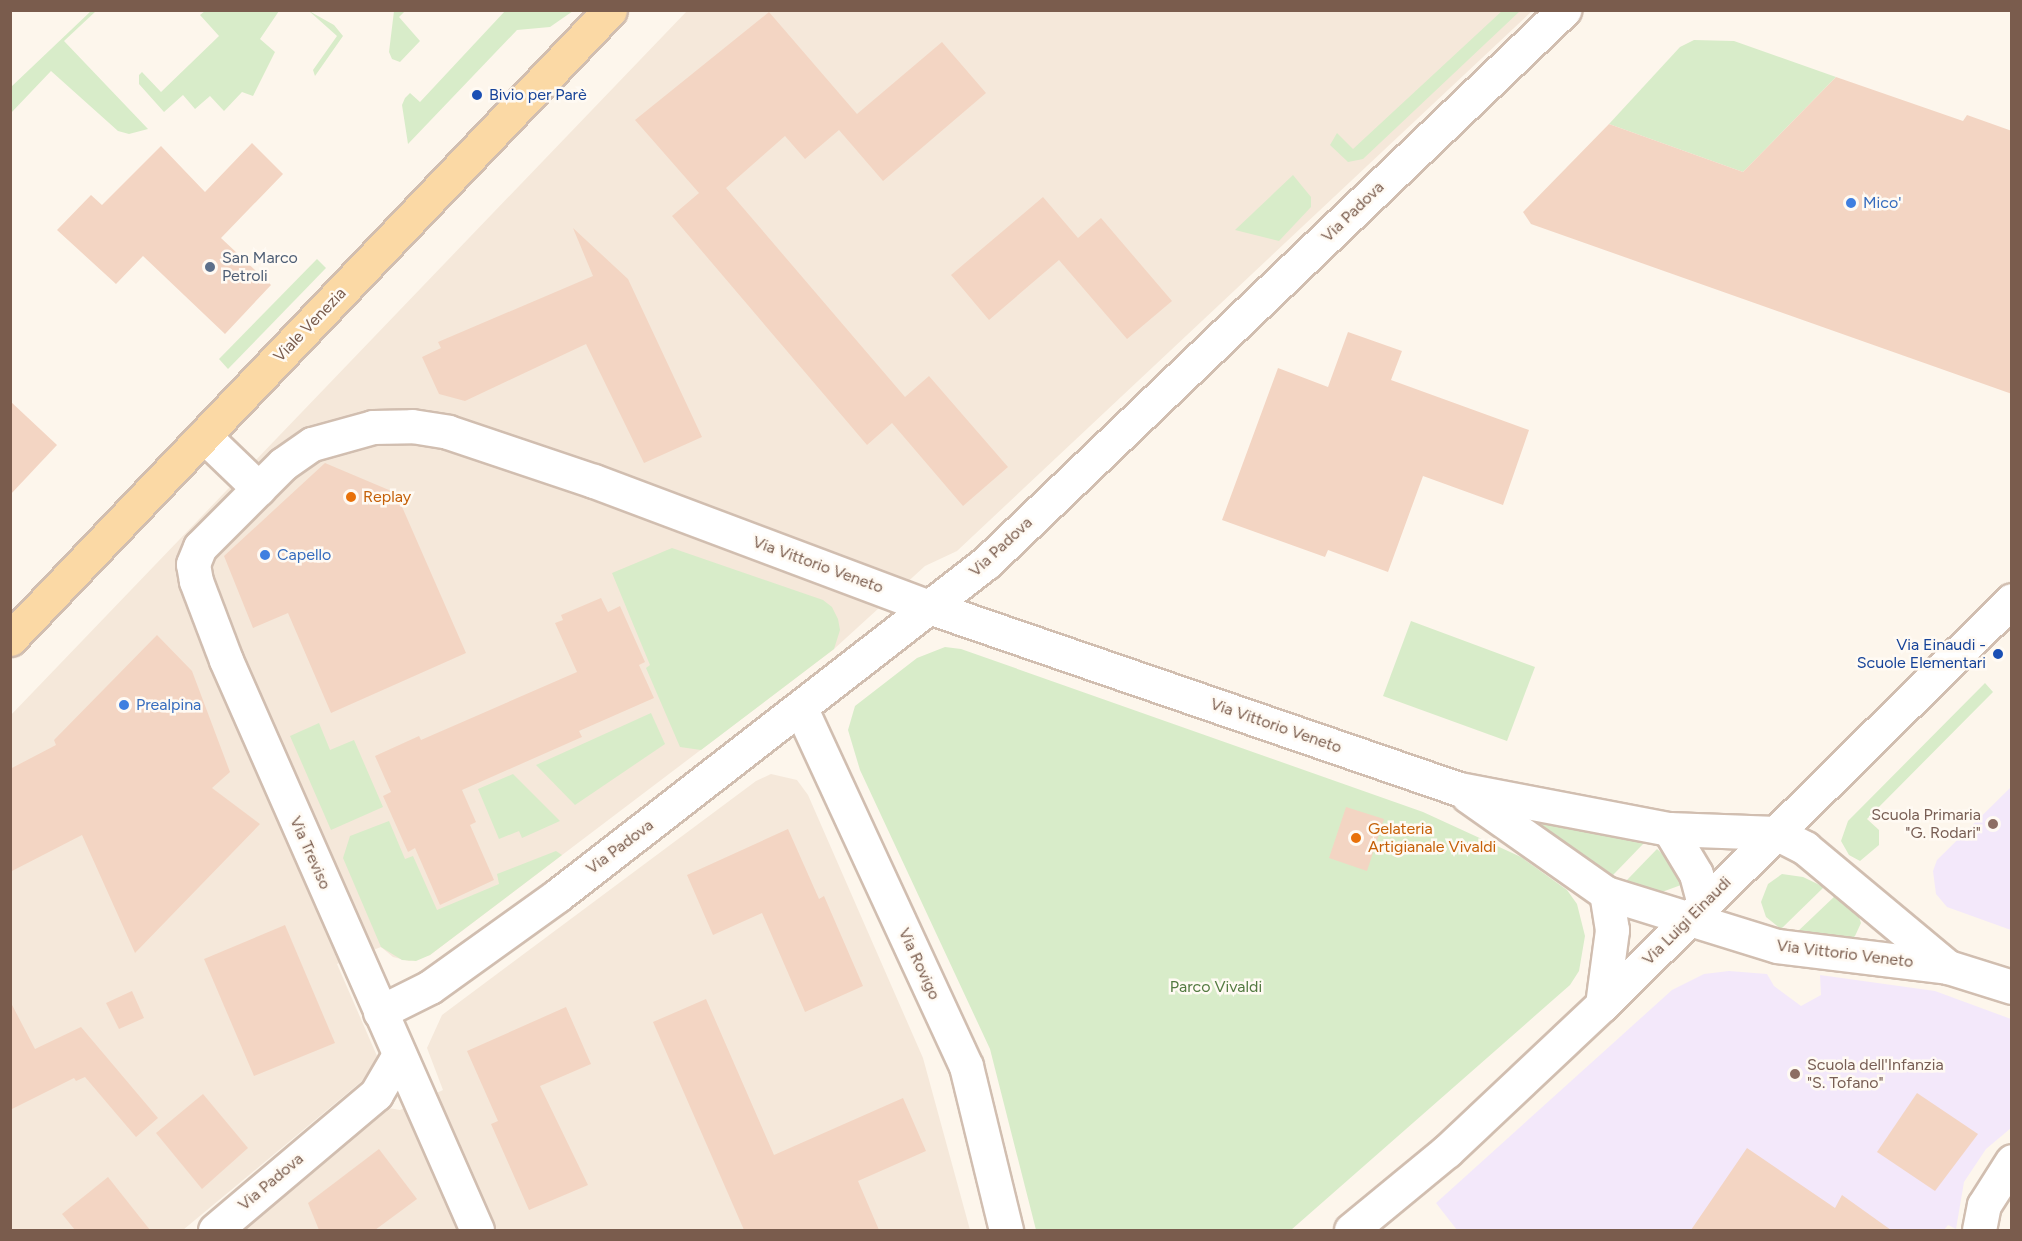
<!DOCTYPE html>
<meta charset="utf-8">
<style>
body{margin:0}
#map{position:relative;width:2022px;height:1241px;overflow:hidden;background:#fdf6ec;font-family:Figtree,sans-serif}
div>[style]{position:absolute}
.residential>*{inset:0;background:#f5e8da}
.education>*{inset:0;background:#f3e8fa}
.green>*{inset:0;background:#d8ecc9}
.building>*{inset:0;background:#f3d5c3}
.roads{filter:drop-shadow(2px 0 #d1beb0) drop-shadow(-2px 0 #d1beb0) drop-shadow(0 2px #d1beb0) drop-shadow(0 -2px #d1beb0)}
.minor>*{height:33px;margin:-16.5px;padding:0 16.5px;transform-origin:16.5px;border-radius:16.5px;background:#fff}
.major>*{height:33px;margin:-16.5px;padding:0 16.5px;transform-origin:16.5px;border-radius:16.5px;background:#fbd9a5}
.dots>*{width:16px;height:16px;translate:-50% -50%;box-sizing:border-box;border:3px solid #fffaf3;border-radius:50%}
span{translate:-50% -50%;white-space:nowrap;text-align:center;line-height:1.15;-webkit-text-stroke:5px #fffaf3;paint-order:stroke}
.transit-label{font-size:16px;color:#164399}
.left{translate:0 -50%;text-align:left}
.right{translate:-100% -50%;text-align:right}
.shop-label{font-size:16px;color:#366cbe}
.street-label{font-size:16px;color:#7a5c4d}
.service-label{font-size:16px;color:#4e5e75}
.food-label{font-size:16px;color:#c56008}
.education-label{font-size:16px;color:#785e54}
.park-label{font-size:16px;color:#537a41}
.frame{position:absolute;inset:0;border:12px solid #7a5c4d;pointer-events:none}
</style>
<div id="map">
<div class="residential">
<div style="clip-path:polygon(687px 11px,1532px 11px,957px 551px,925px 566px,834px 649px,430px 955px,409px 961px,393px 957px,381px 947px,337px 964px,377px 1056px,368px 1076px,183px 1230px,11px 1230px,10px 716px)"></div>
<div style="clip-path:polygon(771px 774px,797px 780px,808px 795px,923px 1058px,970px 1230px,238px 1230px,383px 1107px,400px 1110px,443px 1090px,427px 1048px,442px 1015px,756px 781px)"></div>
</div>
<div class="education">
<div style="clip-path:polygon(2011px 787px,2011px 930px,1947px 907px,1936px 894px,1933px 871px,1937px 860px)"></div>
<div style="clip-path:polygon(1729px 971px,1767px 974px,1774px 986px,1801px 1006px,1821px 995px,1820px 975px,1935px 991px,2011px 1019px,2011px 1128px,1986px 1149px,1964px 1182px,1956px 1229px,1948px 1225px,1944px 1230px,1457px 1230px,1436px 1203px,1672px 990px,1704px 974px)"></div>
</div>
<div class="green">
<div style="clip-path:polygon(1503px 10px,1520px 11px,1363px 159px,1348px 162px,1330px 145px,1337px 133px,1353px 149px)"></div>
<div style="clip-path:polygon(91px 11px,96px 11px,64px 41px,148px 129px,129px 134px,118px 131px,51px 71px,11px 113px,11px 87px)"></div>
<div style="clip-path:polygon(205px 11px,279px 11px,260px 39px,275px 52px,253px 96px,242px 92px,224px 111px,210px 96px,195px 109px,183px 95px,164px 112px,139px 84px,139px 75px,142px 72px,161px 92px,219px 36px,200px 15px)"></div>
<div style="clip-path:polygon(309px 11px,334px 25px,343px 36px,315px 76px,313px 70px,337px 36px)"></div>
<div style="clip-path:polygon(394px 11px,405px 11px,399px 17px,420px 41px,400px 62px,392px 59px,389px 52px)"></div>
<div style="clip-path:polygon(505px 11px,573px 11px,550px 27px,517px 30px,408px 144px,402px 105px,405px 98px,410px 93px,420px 102px)"></div>
<div style="clip-path:polygon(1694px 40px,1734px 41px,1836px 77px,1743px 172px,1609px 124px,1680px 47px)"></div>
<div style="clip-path:polygon(1293px 175px,1311px 197px,1311px 207px,1279px 241px,1235px 230px)"></div>
<div style="clip-path:polygon(317px 259px,326px 268px,228px 369px,219px 359px)"></div>
<div style="clip-path:polygon(672px 548px,823px 600px,832px 607px,838px 619px,840px 630px,834px 649px,701px 750px,680px 747px,646px 668px,650px 665px,612px 573px)"></div>
<div style="clip-path:polygon(1411px 621px,1535px 667px,1507px 741px,1383px 696px)"></div>
<div style="clip-path:polygon(945px 647px,961px 649px,1423px 812px,1521px 857px,1567px 890px,1577px 904px,1585px 936px,1579px 971px,1570px 985px,1291px 1230px,1036px 1230px,990px 1049px,860px 770px,848px 730px,855px 706px,917px 658px)"></div>
<div style="clip-path:polygon(1985px 683px,1993px 692px,1867px 819px,1879px 830px,1879px 845px,1860px 861px,1849px 855px,1841px 841px,1848px 821px)"></div>
<div style="clip-path:polygon(651px 713px,665px 744px,575px 805px,536px 765px)"></div>
<div style="clip-path:polygon(319px 723px,330px 750px,354px 740px,383px 807px,331px 830px,290px 736px)"></div>
<div style="clip-path:polygon(513px 774px,560px 821px,522px 838px,519px 831px,499px 839px,478px 789px)"></div>
<div style="clip-path:polygon(1530px 818px,1622px 832px,1644px 843px,1613px 875px,1529px 823px)"></div>
<div style="clip-path:polygon(389px 821px,405px 859px,413px 856px,437px 910px,499px 884px,497px 874px,556px 851px,562px 855px,430px 955px,416px 961px,402px 960px,381px 947px,343px 858px,350px 836px)"></div>
<div style="clip-path:polygon(1657px 849px,1677px 867px,1681px 885px,1662px 892px,1626px 881px)"></div>
<div style="clip-path:polygon(1782px 874px,1803px 877px,1824px 887px,1781px 929px,1766px 917px,1761px 902px,1768px 884px)"></div>
<div style="clip-path:polygon(1836px 895px,1859px 917px,1861px 923px,1855px 936px,1851px 940px,1795px 934px)"></div>
</div>
<div class="building">
<div style="clip-path:polygon(769px 12px,857px 114px,942px 42px,986px 93px,883px 181px,839px 130px,805px 159px,785px 136px,726px 188px,905px 397px,929px 376px,1008px 467px,963px 506px,892px 423px,867px 445px,672px 216px,699px 193px,635px 120px)"></div>
<div style="clip-path:polygon(1836px 77px,1963px 121px,1967px 115px,2012px 131px,2012px 394px,1531px 224px,1523px 212px,1609px 124px,1743px 172px)"></div>
<div style="clip-path:polygon(252px 143px,283px 174px,221px 238px,271px 285px,225px 334px,143px 256px,116px 284px,57px 230px,91px 195px,102px 205px,161px 146px,205px 192px)"></div>
<div style="clip-path:polygon(1043px 197px,1078px 238px,1101px 218px,1172px 301px,1127px 339px,1059px 260px,989px 320px,951px 275px)"></div>
<div style="clip-path:polygon(573px 228px,628px 279px,702px 437px,644px 463px,586px 344px,465px 401px,439px 394px,422px 357px,441px 348px,438px 342px,593px 276px)"></div>
<div style="clip-path:polygon(1348px 332px,1402px 351px,1391px 380px,1529px 430px,1503px 505px,1423px 476px,1388px 572px,1328px 550px,1325px 557px,1222px 520px,1278px 368px,1328px 387px)"></div>
<div style="clip-path:polygon(10px 401px,57px 445px,10px 495px)"></div>
<div style="clip-path:polygon(325px 463px,396px 493px,466px 653px,331px 713px,288px 613px,253px 628px,224px 556px)"></div>
<div style="clip-path:polygon(601px 598px,608px 612px,620px 606px,645px 662px,639px 665px,654px 698px,579px 731px,582px 737px,462px 790px,476px 822px,470px 825px,494px 880px,440px 905px,415px 848px,408px 852px,383px 796px,391px 792px,375px 756px,419px 736px,421px 740px,577px 672px,555px 623px,563px 620px,561px 615px)"></div>
<div style="clip-path:polygon(157px 635px,192px 671px,230px 772px,212px 788px,260px 824px,135px 953px,82px 835px,10px 872px,10px 769px,56px 745px,54px 740px)"></div>
<div style="clip-path:polygon(1346px 807px,1384px 819px,1367px 871px,1329px 858px)"></div>
<div style="clip-path:polygon(788px 829px,819px 899px,824px 896px,863px 986px,805px 1012px,762px 913px,713px 935px,687px 875px)"></div>
<div style="clip-path:polygon(285px 925px,335px 1043px,254px 1076px,204px 959px)"></div>
<div style="clip-path:polygon(132px 991px,144px 1018px,119px 1029px,106px 1003px)"></div>
<div style="clip-path:polygon(706px 999px,774px 1155px,903px 1098px,926px 1151px,858px 1181px,879px 1230px,744px 1230px,653px 1022px)"></div>
<div style="clip-path:polygon(10px 1001px,35px 1049px,81px 1027px,158px 1118px,136px 1137px,85px 1077px,76px 1081px,74px 1078px,10px 1110px)"></div>
<div style="clip-path:polygon(566px 1007px,591px 1064px,540px 1086px,588px 1185px,529px 1210px,491px 1124px,498px 1121px,467px 1051px)"></div>
<div style="clip-path:polygon(1917px 1093px,1978px 1134px,1935px 1191px,1877px 1152px)"></div>
<div style="clip-path:polygon(203px 1094px,248px 1148px,202px 1189px,156px 1133px)"></div>
<div style="clip-path:polygon(1747px 1148px,1835px 1208px,1842px 1195px,1891px 1230px,1691px 1230px)"></div>
<div style="clip-path:polygon(379px 1149px,417px 1199px,375px 1230px,319px 1230px,308px 1203px)"></div>
<div style="clip-path:polygon(108px 1177px,150px 1230px,75px 1230px,62px 1214px)"></div>
</div>
<div class="roads">
<div class="minor">
<div style="left:204px;top:436px;width:76px;rotate:43.9deg"></div>
<div style="left:801px;top:709px;width:393px;rotate:65.2deg"></div>
<div style="left:966px;top:1066px;width:169px;rotate:76.3deg"></div>
<div style="left:1468px;top:796px;width:169px;rotate:35.1deg"></div>
<div style="left:1606px;top:893px;width:179px;rotate:17.2deg"></div>
<div style="left:1777px;top:946px;width:172px;rotate:7deg"></div>
<div style="left:1948px;top:967px;width:67px;rotate:17.4deg"></div>
<div style="left:1669px;top:829px;width:52px;rotate:59deg"></div>
<div style="left:1696px;top:874px;width:30px;rotate:75deg"></div>
<div style="left:1602px;top:1005px;width:76px;rotate:-82.4deg"></div>
<div style="left:1612px;top:930px;width:37px;rotate:-99deg"></div>
<div style="left:380px;top:1012px;width:56px;rotate:-26.6deg"></div>
<div style="left:430px;top:987px;width:158px;rotate:-35.7deg"></div>
<div style="left:558px;top:895px;width:543px;rotate:-37.82deg"></div>
<div style="left:987px;top:562px;width:799px;rotate:-43.73deg"></div>
<div style="left:215px;top:1230px;width:211px;rotate:-40.2deg"></div>
<div style="left:376px;top:1094px;width:45px;rotate:-59.5deg"></div>
<div style="left:477px;top:1230px;width:623px;rotate:-113.77deg"></div>
<div style="left:226px;top:660px;width:85px;rotate:-110.8deg"></div>
<div style="left:196px;top:581px;width:17px;rotate:-100deg"></div>
<div style="left:193px;top:564px;width:18px;rotate:-68deg"></div>
<div style="left:200px;top:547px;width:117px;rotate:-45deg"></div>
<div style="left:283px;top:464px;width:35px;rotate:-35deg"></div>
<div style="left:312px;top:444px;width:63px;rotate:-15.6deg"></div>
<div style="left:373px;top:427px;width:39px;rotate:-1deg"></div>
<div style="left:412px;top:426px;width:36px;rotate:9deg"></div>
<div style="left:448px;top:432px;width:154px;rotate:18.6deg"></div>
<div style="left:594px;top:481px;width:361px;rotate:20.6deg"></div>
<div style="left:932px;top:608px;width:557px;rotate:18.96deg"></div>
<div style="left:1459px;top:789px;width:214px;rotate:10.8deg"></div>
<div style="left:1669px;top:829px;width:107px;rotate:2.1deg"></div>
<div style="left:1776px;top:833px;width:33px;rotate:27deg"></div>
<div style="left:1805px;top:848px;width:186px;rotate:39.8deg"></div>
<div style="left:1351px;top:1230px;width:124px;rotate:-39.5deg"></div>
<div style="left:1447px;top:1151px;width:213px;rotate:-43.3deg"></div>
<div style="left:1602px;top:1005px;width:576px;rotate:-44.65deg"></div>
<div style="left:1979px;top:1230px;width:25px;rotate:-79deg"></div>
<div style="left:1984px;top:1205px;width:52px;rotate:-57.5deg"></div>
</div>
<div class="major">
<div style="left:10px;top:639px;width:869px;rotate:-46.35deg"></div>
</div>
</div>
<div class="dots">
<div style="left:477px;top:95px;background:#1a4fb4"></div>
<div style="left:1851px;top:203px;background:#3f7fe0"></div>
<div style="left:210px;top:267px;background:#5c6f8a"></div>
<div style="left:351px;top:497px;background:#e8710a"></div>
<div style="left:265px;top:555px;background:#3f7fe0"></div>
<div style="left:1998px;top:654px;background:#1a4fb4"></div>
<div style="left:124px;top:705px;background:#3f7fe0"></div>
<div style="left:1993px;top:824px;background:#8d6e63"></div>
<div style="left:1356px;top:838px;background:#e8710a"></div>
<div style="left:1795px;top:1074px;background:#8d6e63"></div>
</div>
<div class="transit-label">
<span class="left" style="left:489px;top:95px">Bivio per Parè</span>
<span class="right" style="left:1986px;top:654px">Via Einaudi -<br>Scuole Elementari</span>
</div>
<div class="shop-label">
<span class="left" style="left:1863px;top:203px">Mico'</span>
<span class="left" style="left:277px;top:555px">Capello</span>
<span class="left" style="left:136px;top:705px">Prealpina</span>
</div>
<div class="street-label">
<span style="left:1353px;top:212px;rotate:-44deg">Via Padova</span>
<span style="left:310px;top:325px;rotate:-46deg">Viale Venezia</span>
<span style="left:1001px;top:547px;rotate:-43deg">Via Padova</span>
<span style="left:818px;top:565px;rotate:20deg">Via Vittorio Veneto</span>
<span style="left:1276px;top:726px;rotate:19deg">Via Vittorio Veneto</span>
<span style="left:620px;top:847px;rotate:-37deg">Via Padova</span>
<span style="left:310px;top:853px;rotate:66deg">Via Treviso</span>
<span style="left:1687px;top:921px;rotate:-45deg">Via Luigi Einaudi</span>
<span style="left:1845px;top:954px;rotate:7deg">Via Vittorio Veneto</span>
<span style="left:919px;top:964px;rotate:65deg">Via Rovigo</span>
<span style="left:271px;top:1182px;rotate:-40deg">Via Padova</span>
</div>
<div class="service-label">
<span class="left" style="left:222px;top:267px">San Marco<br>Petroli</span>
</div>
<div class="food-label">
<span class="left" style="left:363px;top:497px">Replay</span>
<span class="left" style="left:1368px;top:838px">Gelateria<br>Artigianale Vivaldi</span>
</div>
<div class="education-label">
<span class="right" style="left:1981px;top:824px">Scuola Primaria<br>"G. Rodari"</span>
<span class="left" style="left:1807px;top:1074px">Scuola dell'Infanzia<br>"S. Tofano"</span>
</div>
<div class="park-label">
<span style="left:1216px;top:987px">Parco Vivaldi</span>
</div>
<div class="frame"></div>
</div>
